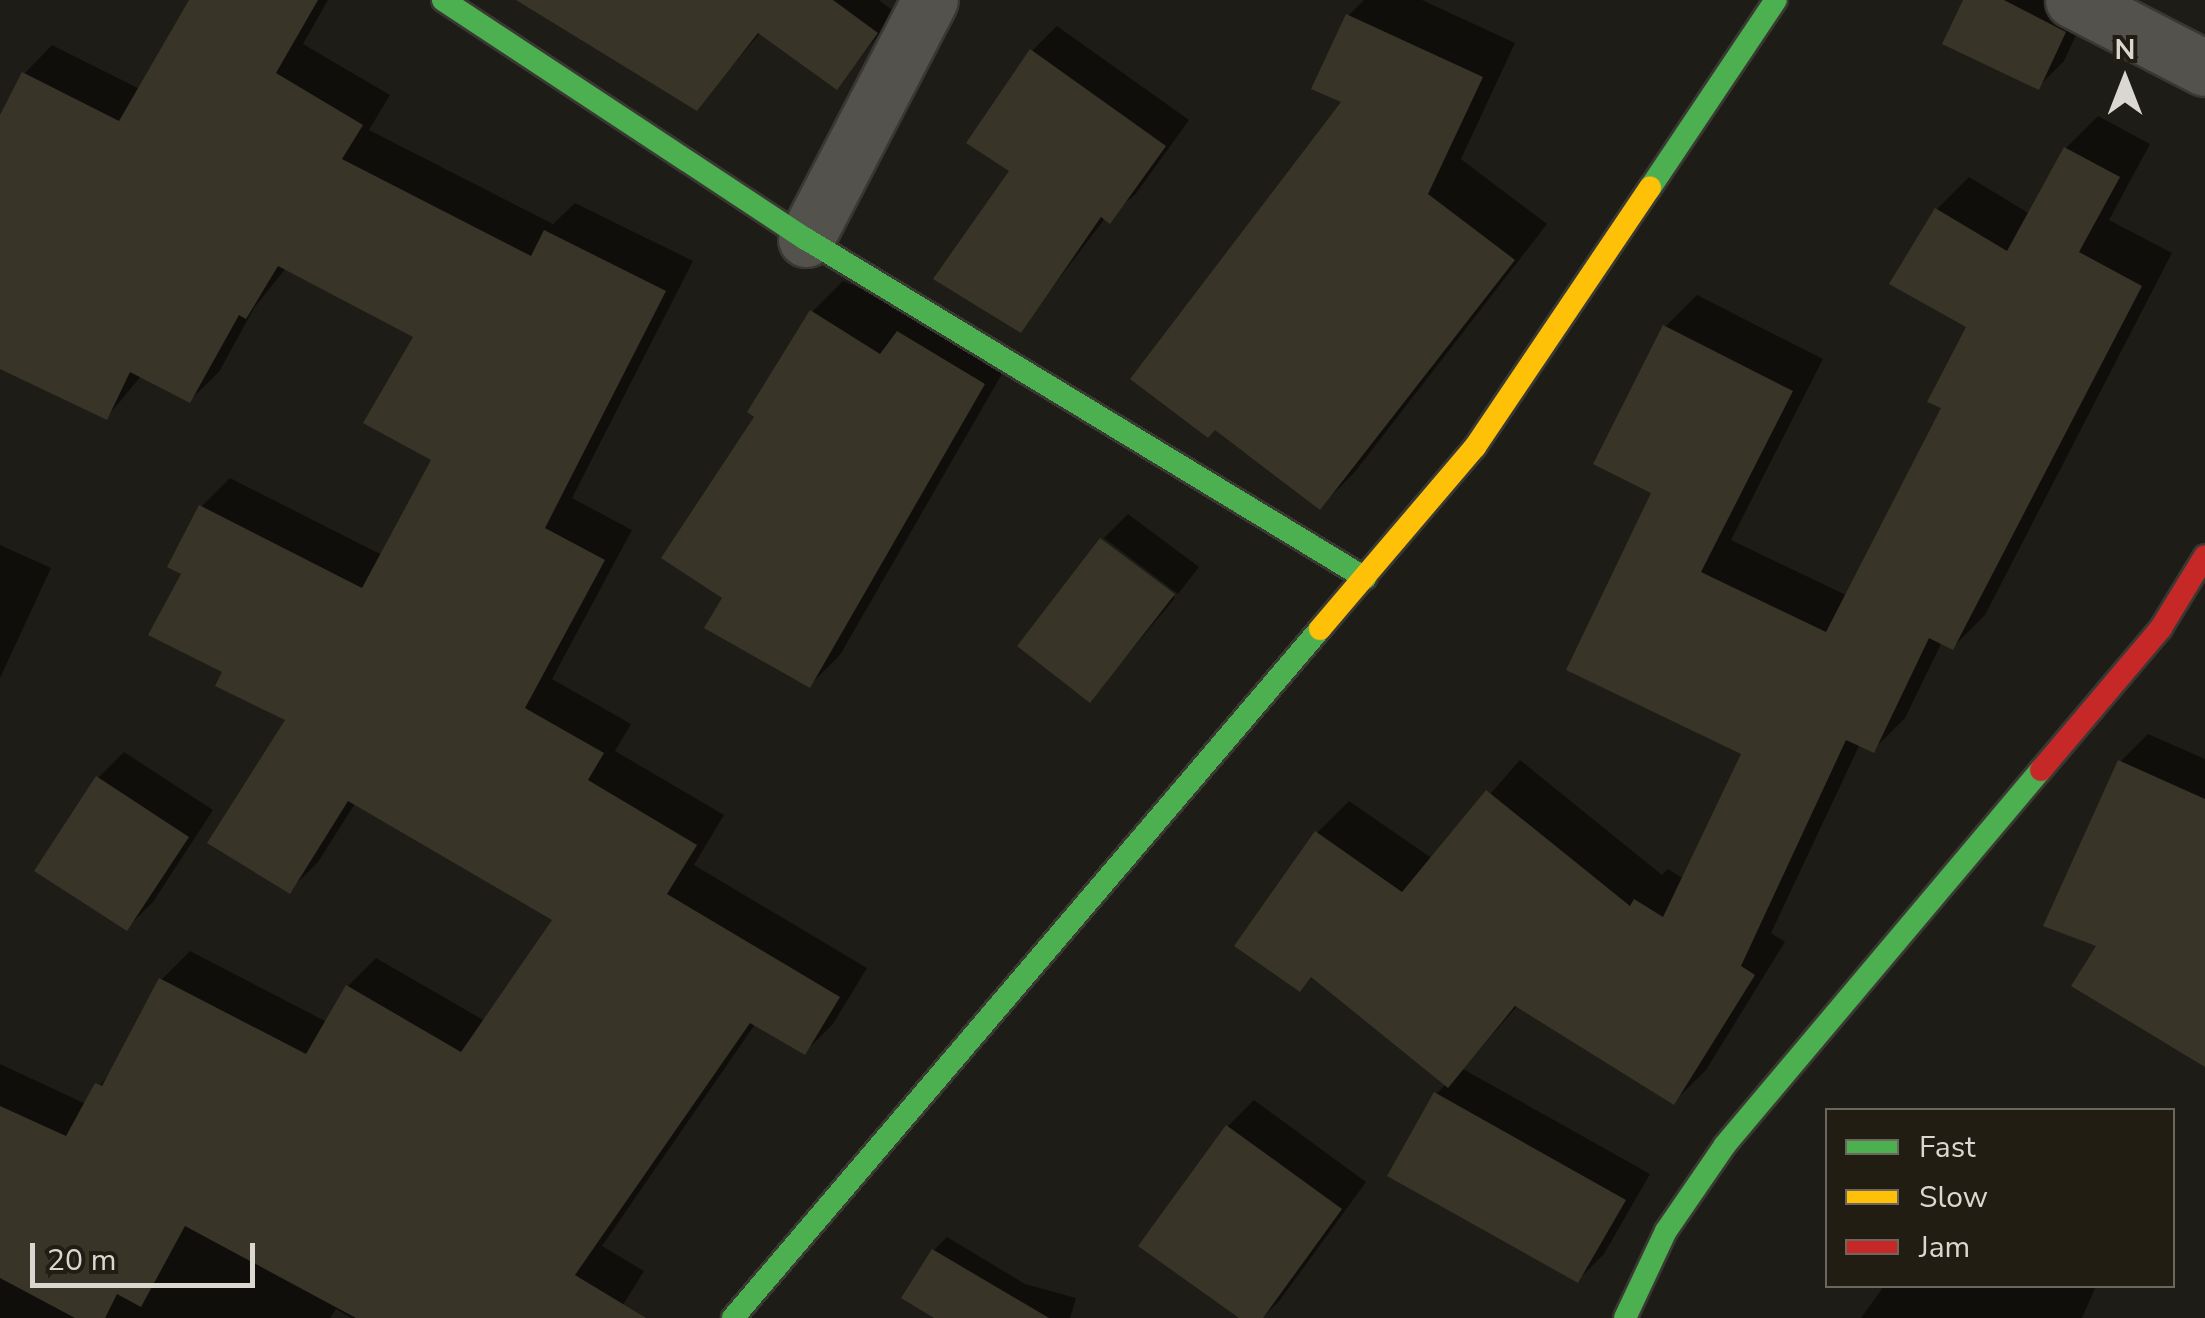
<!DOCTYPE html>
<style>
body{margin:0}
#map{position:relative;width:2205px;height:1318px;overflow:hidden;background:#1e1c16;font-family:"Nunito Sans",sans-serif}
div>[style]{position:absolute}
.shadow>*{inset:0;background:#0007}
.building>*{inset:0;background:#383428}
.roads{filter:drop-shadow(2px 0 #393833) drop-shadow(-2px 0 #393833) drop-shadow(0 2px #393833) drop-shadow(0 -2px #393833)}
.street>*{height:55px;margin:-27.5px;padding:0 27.5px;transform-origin:27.5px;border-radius:27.5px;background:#53524d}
.fast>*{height:22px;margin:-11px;padding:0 11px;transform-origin:11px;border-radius:11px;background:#4caf50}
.slow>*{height:22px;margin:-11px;padding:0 11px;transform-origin:11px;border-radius:11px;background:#ffc107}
.jam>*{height:22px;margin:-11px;padding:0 11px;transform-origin:11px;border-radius:11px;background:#c62828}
span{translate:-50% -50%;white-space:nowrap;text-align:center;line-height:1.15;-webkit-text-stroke:10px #211d12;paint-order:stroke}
.legend{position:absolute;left:1825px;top:1108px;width:350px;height:180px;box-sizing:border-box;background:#211d12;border:2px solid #6b675e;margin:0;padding:12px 18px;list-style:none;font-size:30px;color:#dad7d0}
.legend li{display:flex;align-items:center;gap:20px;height:50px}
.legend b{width:50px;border:2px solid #6b675e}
.north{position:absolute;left:2075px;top:30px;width:100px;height:100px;-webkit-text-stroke:8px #211d12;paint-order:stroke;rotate:0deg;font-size:28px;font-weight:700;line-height:40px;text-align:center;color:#dad7d0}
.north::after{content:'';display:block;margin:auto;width:35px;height:45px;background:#dad7d0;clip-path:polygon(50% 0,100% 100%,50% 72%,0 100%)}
.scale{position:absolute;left:30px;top:1243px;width:225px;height:45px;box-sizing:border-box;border:5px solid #dad7d0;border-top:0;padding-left:12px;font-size:30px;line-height:35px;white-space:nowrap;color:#dad7d0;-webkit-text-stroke:8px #211d12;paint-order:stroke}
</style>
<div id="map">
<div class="shadow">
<div style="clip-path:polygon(192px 0,328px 0,303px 44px,390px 95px,369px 130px,553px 224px,575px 203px,693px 261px,572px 498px,632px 530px,552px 679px,631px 724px,615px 751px,724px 815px,694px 865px,867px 968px,833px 1024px,805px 1052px,756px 1023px,602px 1246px,644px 1271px,615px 1318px,351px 1318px,336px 1309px,330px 1318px,0 1318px,0 1064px,86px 1104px,115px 1066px,161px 980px,190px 951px,327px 1022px,348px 986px,376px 958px,485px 1021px,556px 919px,356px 802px,318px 862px,289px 891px,289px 719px,225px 671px,184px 573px,201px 507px,230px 478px,382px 555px,434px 459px,417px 336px,286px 268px,254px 308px,219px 372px,190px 400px,142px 375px,107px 417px,0 291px,0 120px,24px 74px,52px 45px,140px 89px)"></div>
<div style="clip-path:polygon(521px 0,879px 0,896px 13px,837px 87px,761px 32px,696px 108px)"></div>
<div style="clip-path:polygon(1364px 0,1422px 0,1515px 43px,1461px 159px,1547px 224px,1354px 473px,1320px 507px,1348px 16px)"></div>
<div style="clip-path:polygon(1966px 0,2080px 0,2090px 5px,2064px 61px,2038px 87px)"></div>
<div style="clip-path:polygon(1057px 26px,1189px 120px,1135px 195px,1106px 217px,1020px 330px,1012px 171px,1032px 51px)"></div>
<div style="clip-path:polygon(2098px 116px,2150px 144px,2109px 220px,2172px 253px,1985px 615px,1953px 647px,1942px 642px,1905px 718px,1873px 750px,1860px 744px,1771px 933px,1785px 942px,1706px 1070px,1674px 1102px,1518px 1005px,1463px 1069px,1650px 1174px,1604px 1254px,1578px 1280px,1436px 1094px,1447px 1083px,1313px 975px,1300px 989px,1317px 833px,1349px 801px,1433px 859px,1520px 760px,1662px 875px,1668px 869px,1684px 879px,1744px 753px,1654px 492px,1665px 327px,1697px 295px,1823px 359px,1731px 540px,1848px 596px,1944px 407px,1969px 326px,1937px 209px,1969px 177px,2030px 214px,2066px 148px)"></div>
<div style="clip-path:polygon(843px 281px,1014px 353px,840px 655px,810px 685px,725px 597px,758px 416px,812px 312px)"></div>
<div style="clip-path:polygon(1128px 514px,1199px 567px,1178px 594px,1104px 538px)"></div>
<div style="clip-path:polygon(1102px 543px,1175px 598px,1090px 700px)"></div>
<div style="clip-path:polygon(0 545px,51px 568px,0 678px)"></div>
<div style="clip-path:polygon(2148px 734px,2205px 759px,2205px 1056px,2100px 945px,2120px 762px)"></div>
<div style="clip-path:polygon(124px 752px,213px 810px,153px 902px,127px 928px,98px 778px)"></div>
<div style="clip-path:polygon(1254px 1100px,1366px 1182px,1280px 1300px,1262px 1318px,1243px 1318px,1228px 1126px)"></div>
<div style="clip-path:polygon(947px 1237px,1025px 1284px,1076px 1298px,1070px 1318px,939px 1318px,934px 1250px)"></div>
<div style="clip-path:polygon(1884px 1286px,2096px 1286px,2082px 1318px,1861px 1318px)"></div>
</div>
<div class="building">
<div style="clip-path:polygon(189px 0,318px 0,276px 73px,363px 125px,342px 159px,531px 256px,544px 230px,666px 291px,545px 528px,605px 560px,525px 708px,604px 753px,588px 780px,697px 845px,667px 894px,840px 997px,805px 1055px,750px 1023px,575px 1275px,646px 1318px,356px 1318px,185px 1226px,141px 1307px,117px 1294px,105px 1318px,75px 1318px,0 1278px,0 1106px,66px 1136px,95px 1083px,102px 1086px,159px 978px,306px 1054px,346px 985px,461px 1052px,552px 920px,348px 801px,290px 894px,207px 843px,285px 720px,215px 686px,222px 672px,148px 635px,181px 574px,167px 567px,199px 505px,362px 588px,431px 460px,363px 423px,413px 337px,278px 266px,246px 319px,239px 315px,190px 403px,130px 372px,107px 420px,0 369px,0 115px,22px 72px,119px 121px)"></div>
<div style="clip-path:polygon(516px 0,833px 0,878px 33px,837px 90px,758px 33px,697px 111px)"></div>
<div style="clip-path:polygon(1963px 0,2004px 0,2066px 32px,2039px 90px,1942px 44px)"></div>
<div style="clip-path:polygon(1346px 14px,1483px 77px,1428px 194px,1515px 260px,1320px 510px,1215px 430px,1208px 438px,1130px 379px,1341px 102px,1311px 89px)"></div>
<div style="clip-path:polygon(1030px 49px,1166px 146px,1110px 224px,1101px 217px,1021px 333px,933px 279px,1009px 171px,966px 143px)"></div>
<div style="clip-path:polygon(2064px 147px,2120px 177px,2079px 252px,2142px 286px,1953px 650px,1929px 638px,1874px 753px,1846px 740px,1741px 966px,1755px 975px,1674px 1105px,1515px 1006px,1448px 1088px,1311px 977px,1300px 992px,1234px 946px,1315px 831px,1402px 892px,1486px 790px,1630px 906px,1634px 899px,1663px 917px,1741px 754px,1566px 670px,1651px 493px,1593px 464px,1663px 325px,1793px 391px,1701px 572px,1826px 632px,1941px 408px,1927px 402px,1966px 327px,1889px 284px,1935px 208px,2007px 251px)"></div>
<div style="clip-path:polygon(810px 310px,880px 354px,897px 331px,985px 384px,810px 688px,704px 628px,722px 598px,661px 558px,754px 417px,747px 412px)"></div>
<div style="clip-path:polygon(1100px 538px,1175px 594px,1090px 703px,1017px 646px)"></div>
<div style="clip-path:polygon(2118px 760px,2205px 799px,2205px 1067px,2071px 986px,2096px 946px,2043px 926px)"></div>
<div style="clip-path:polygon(96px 776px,189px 837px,127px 931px,34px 871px)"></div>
<div style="clip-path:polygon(1434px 1092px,1626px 1200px,1578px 1283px,1387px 1176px)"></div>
<div style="clip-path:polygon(1226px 1125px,1342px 1209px,1263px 1318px,1239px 1318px,1138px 1246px)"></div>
<div style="clip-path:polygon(932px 1249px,1049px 1318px,934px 1318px,901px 1298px)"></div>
</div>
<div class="roads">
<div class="street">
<div style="left:2073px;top:0;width:148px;rotate:27.3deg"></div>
<div style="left:806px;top:239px;width:269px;rotate:-62.6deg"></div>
</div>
<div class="fast">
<div style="left:443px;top:0;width:435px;rotate:33.4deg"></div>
<div style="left:806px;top:239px;width:654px;rotate:31.23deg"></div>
<div style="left:1650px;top:188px;width:226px;rotate:-56.2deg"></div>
<div style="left:733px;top:1318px;width:905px;rotate:-49.57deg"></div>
<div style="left:1625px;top:1318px;width:96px;rotate:-64.8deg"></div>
<div style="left:1666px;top:1231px;width:104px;rotate:-55.5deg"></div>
<div style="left:1725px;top:1145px;width:490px;rotate:-49.9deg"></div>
</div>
<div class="slow">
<div style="left:1320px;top:629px;width:239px;rotate:-49.6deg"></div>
<div style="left:1475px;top:447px;width:313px;rotate:-56deg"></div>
</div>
<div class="jam">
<div style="left:2041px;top:770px;width:186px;rotate:-49.8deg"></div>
<div style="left:2161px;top:628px;width:84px;rotate:-58.6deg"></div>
</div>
</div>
<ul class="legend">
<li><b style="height:12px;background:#4caf50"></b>Fast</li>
<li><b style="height:12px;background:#ffc107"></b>Slow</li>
<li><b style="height:12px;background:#c62828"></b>Jam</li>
</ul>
<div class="north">N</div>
<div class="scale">20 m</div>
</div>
